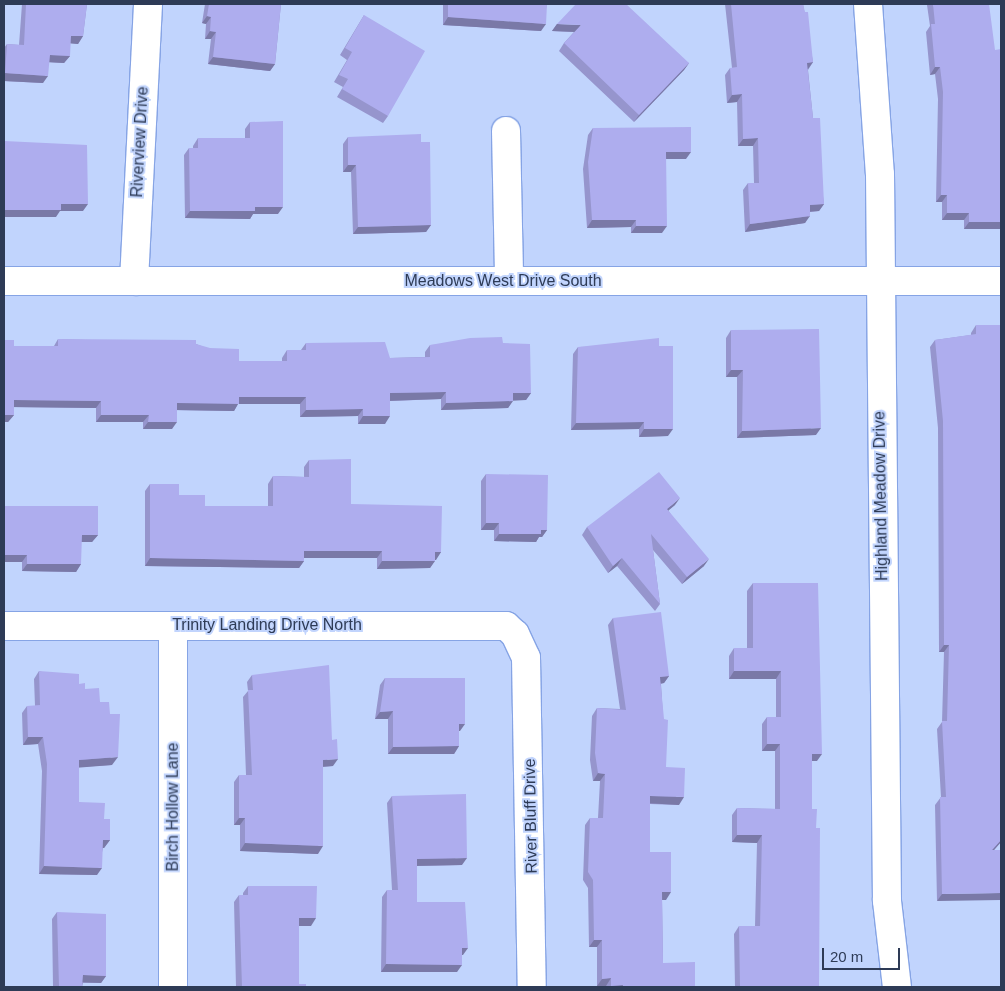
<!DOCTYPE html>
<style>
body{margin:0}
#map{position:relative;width:1005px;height:991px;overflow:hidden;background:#c1d4fd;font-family:Helvetica,sans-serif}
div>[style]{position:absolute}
.roads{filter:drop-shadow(1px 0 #86a4e5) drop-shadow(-1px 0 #86a4e5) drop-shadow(0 1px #86a4e5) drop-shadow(0 -1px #86a4e5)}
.street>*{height:28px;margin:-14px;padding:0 14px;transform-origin:14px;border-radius:14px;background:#fff}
.wall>*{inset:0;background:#9695cd}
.shaded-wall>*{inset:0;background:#7a79a7}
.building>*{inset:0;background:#aeadee}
span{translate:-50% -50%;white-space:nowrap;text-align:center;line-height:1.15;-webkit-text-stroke:4px #c1d4fd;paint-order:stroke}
.street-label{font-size:16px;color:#2e3b56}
.frame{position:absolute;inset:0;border:5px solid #2e3b56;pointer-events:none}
.scale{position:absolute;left:822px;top:948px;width:78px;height:22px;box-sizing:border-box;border:2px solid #2e3b56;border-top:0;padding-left:6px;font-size:15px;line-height:18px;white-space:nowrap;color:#2e3b56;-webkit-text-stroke:4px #c1d4fd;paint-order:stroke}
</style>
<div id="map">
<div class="roads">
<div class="street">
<div style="left:868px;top:4px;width:170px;rotate:86deg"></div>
<div style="left:880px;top:174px;width:727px;rotate:89.45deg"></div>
<div style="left:887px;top:901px;width:87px;rotate:83.4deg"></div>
<div style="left:506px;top:131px;width:149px;rotate:88.8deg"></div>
<div style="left:4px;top:281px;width:997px"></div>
<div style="left:134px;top:281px;width:277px;rotate:-87.1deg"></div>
<div style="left:4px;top:626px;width:502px"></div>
<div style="left:506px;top:626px;width:12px;rotate:42deg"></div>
<div style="left:515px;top:634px;width:26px;rotate:65deg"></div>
<div style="left:526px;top:658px;width:329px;rotate:89deg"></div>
<div style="left:173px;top:626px;width:361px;rotate:90deg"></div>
</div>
</div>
<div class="wall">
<div style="clip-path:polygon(22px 4px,87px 4px,83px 36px,78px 44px,70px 43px,70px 56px,64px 63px,49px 62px,43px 83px,4px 81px,4px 48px,7px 44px,19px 45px)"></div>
<div style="clip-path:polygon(205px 4px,281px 4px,275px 64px,270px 71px,208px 64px,211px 39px,205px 39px,206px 24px,202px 23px)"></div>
<div style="clip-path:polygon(443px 4px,547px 4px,541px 31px,443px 25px)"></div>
<div style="clip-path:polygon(725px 4px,803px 4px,813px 62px,808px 70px,813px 118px,824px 204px,819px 211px,810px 212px,805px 223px,745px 232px,743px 190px,748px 183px,754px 183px,753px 146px,738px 146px,737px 102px,727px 103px,725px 75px,730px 68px,732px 68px)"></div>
<div style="clip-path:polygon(929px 4px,933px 4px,1001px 229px,964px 229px,964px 220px,942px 220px,942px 202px,936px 202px,938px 99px,935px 74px,930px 75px,926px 32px,930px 26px,927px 5px)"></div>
<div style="clip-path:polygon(364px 15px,388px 116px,383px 123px,337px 97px,343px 87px,334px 82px,347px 60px,340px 55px)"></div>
<div style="clip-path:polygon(557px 24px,689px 63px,684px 70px,634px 122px,559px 51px,564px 43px,574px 32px,552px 31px)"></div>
<div style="clip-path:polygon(250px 122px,278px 214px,253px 214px,250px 219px,185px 218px,184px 155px,189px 148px,193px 148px,193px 146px,198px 138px,245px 138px,245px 129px)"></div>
<div style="clip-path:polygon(593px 128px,686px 159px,666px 159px,662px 233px,631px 233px,631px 227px,587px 228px,583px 169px,588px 135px)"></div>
<div style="clip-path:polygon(348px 137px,421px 142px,431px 225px,426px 232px,353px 234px,351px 172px,343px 172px,343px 144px)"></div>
<div style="clip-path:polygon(976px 325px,1001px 325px,1001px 842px,994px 850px,937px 901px,935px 805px,941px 797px,937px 729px,942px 722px,944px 652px,939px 652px,938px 428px,930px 347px,935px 340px,971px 335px,971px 333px)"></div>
<div style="clip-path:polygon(731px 330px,816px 435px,737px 438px,737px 377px,726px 377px,726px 338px)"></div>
<div style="clip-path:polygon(58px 339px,196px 344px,239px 361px,282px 361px,282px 358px,287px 350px,301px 350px,306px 343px,390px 358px,425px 357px,425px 352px,430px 345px,503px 343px,531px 393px,526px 400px,513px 400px,508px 408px,441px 410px,441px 399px,390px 401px,385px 424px,358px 424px,358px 416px,300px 417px,300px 404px,238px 404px,234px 411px,177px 410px,172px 429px,143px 429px,143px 422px,96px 422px,96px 408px,14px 407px,14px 415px,8px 422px,4px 422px,14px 346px,54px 346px)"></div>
<div style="clip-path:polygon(659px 346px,668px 436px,639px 437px,639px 429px,571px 430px,573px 354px,578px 347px)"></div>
<div style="clip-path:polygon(309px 460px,351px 504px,441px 552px,435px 560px,430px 568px,377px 569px,377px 558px,304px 558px,304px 561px,299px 568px,145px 566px,145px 491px,150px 484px,205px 506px,268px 506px,268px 484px,273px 476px,304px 477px,304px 467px)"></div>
<div style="clip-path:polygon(486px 474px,547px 530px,542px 537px,539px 537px,536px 542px,494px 541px,494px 530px,481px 530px,481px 481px)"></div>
<div style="clip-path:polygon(675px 505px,668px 510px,704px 566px,682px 584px,653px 550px,660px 604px,655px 611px,617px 566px,608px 573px,582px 535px,587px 527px)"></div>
<div style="clip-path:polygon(4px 506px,98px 535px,92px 542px,81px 542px,81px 564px,76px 572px,22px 571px,22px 562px,4px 562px)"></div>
<div style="clip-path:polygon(753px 583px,817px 761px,812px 761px,812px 809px,816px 828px,819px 987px,735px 987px,734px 934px,739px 926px,755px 926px,757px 843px,732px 842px,732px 815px,737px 808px,775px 809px,775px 751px,762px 751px,762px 724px,767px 717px,776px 717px,776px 679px,729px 679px,729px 656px,734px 648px,747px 648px,747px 591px)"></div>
<div style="clip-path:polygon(613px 618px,669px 676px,664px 683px,661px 684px,666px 767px,679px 805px,650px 804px,650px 852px,666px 900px,662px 900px,663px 963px,695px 987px,606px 987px,606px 986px,597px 986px,597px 947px,589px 947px,588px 888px,583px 880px,585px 825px,590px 818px,598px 818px,600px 781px,593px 781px,590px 760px,592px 716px,597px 708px,620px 709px,608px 625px)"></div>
<div style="clip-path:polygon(39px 671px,79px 684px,100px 702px,112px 765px,79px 767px,79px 802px,104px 819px,110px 840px,104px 848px,103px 848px,97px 875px,39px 874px,42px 771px,38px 744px,23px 745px,22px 713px,27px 706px,35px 706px,34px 679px)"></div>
<div style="clip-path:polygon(252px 675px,333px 766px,323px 767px,318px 854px,240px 851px,240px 825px,234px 825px,234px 782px,239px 775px,246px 775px,243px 697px,248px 691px,247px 682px)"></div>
<div style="clip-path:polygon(385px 678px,460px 731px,459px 731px,459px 746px,454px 754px,388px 754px,388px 719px,375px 719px,380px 685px)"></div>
<div style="clip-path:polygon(392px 796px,462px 865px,417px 866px,417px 902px,463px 955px,462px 955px,457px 972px,381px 972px,382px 897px,387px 890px,392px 890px,387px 803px)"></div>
<div style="clip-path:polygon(248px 886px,311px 926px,299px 926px,299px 984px,306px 987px,236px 987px,234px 902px,239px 895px,243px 895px,243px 893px)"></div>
<div style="clip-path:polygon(57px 912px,106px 976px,101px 983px,83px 983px,82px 987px,53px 987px,52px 919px)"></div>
</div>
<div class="shaded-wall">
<div style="clip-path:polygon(207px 16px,211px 17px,206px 24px,202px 23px)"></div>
<div style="clip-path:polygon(448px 17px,546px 24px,541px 31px,443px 25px)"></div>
<div style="clip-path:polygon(557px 24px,581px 25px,576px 32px,552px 31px)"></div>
<div style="clip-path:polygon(210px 31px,216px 32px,211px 39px,205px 39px)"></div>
<div style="clip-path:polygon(71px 36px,83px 36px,78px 44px,66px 43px)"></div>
<div style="clip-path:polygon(50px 55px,70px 56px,64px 63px,44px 62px)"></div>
<div style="clip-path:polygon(213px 57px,275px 64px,270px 71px,208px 64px)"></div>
<div style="clip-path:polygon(813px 62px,808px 69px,802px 70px,807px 63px)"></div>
<div style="clip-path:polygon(689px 63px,684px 70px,634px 122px,639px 115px)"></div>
<div style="clip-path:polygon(935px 67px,940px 67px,935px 74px,930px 75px)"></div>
<div style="clip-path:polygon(5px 73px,48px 76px,43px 83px,4px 81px,4px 75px)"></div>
<div style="clip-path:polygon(742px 94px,737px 102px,727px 103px,732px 95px)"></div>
<div style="clip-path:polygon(758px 138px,753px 146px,738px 146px,743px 139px)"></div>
<div style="clip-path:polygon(666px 152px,691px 152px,686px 159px,661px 159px)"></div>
<div style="clip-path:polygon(348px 165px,356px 165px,351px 172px,343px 172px)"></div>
<div style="clip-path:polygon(941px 195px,947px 195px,942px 202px,936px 202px)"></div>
<div style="clip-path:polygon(61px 204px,88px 204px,83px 211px,60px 211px,56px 217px,4px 217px,4px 210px)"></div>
<div style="clip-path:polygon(824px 204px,819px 211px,805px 212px,810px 205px)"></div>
<div style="clip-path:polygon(255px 207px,283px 207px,278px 214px,253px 214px,250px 219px,185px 218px,190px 211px)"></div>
<div style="clip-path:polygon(947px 213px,969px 213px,964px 220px,942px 220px)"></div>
<div style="clip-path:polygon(810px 216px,805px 223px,745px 232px,750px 224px)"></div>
<div style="clip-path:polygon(592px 220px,636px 220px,631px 227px,587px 228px)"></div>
<div style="clip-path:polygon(969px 222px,1001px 222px,1001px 229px,964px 229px)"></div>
<div style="clip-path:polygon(431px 225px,426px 232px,353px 234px,358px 227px)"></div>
<div style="clip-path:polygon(636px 226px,667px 226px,662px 233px,631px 233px)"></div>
<div style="clip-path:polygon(731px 370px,743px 370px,737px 377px,726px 377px)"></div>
<div style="clip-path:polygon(446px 392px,441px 399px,385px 401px,390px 393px)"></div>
<div style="clip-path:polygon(513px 393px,531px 393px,526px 400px,507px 401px)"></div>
<div style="clip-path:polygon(239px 397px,306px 397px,300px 404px,238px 404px,234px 411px,172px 410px,177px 403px)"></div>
<div style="clip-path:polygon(14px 400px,101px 401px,96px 408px,8px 407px)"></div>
<div style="clip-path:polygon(513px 401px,508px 408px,441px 410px,446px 403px)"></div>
<div style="clip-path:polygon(363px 409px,358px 416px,300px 417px,306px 410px)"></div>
<div style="clip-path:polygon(4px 415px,14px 415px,8px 422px,4px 422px)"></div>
<div style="clip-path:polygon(101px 415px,149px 415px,143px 422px,96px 422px)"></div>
<div style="clip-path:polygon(363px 416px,390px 416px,385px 424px,358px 424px)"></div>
<div style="clip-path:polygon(148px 422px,177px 422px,172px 429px,143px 429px)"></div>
<div style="clip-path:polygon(644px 422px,639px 429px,571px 430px,576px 423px)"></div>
<div style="clip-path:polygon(821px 428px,816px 435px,737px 438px,742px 431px)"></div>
<div style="clip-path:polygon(644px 429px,673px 429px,668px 436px,639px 437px)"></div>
<div style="clip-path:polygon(680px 498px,675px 505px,662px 516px,667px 509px)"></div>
<div style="clip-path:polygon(486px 523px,499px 523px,494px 530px,481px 530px)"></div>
<div style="clip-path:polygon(541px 530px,547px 530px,542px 537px,539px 537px,536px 542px,494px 541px,499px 534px)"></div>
<div style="clip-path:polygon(82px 535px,98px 535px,92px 542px,76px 542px)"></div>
<div style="clip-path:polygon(304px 551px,382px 551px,377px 558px,299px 558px)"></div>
<div style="clip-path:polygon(435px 552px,441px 552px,436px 560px,430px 560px)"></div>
<div style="clip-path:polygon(4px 555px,27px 555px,22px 562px,4px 562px)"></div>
<div style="clip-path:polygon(150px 558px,304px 561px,299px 568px,145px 566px)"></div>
<div style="clip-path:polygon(622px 558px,617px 566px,608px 573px,613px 566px)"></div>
<div style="clip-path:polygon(709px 559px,704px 566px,682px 584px,687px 577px)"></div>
<div style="clip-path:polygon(382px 561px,435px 561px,430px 568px,377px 569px)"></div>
<div style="clip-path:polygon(27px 564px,81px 564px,76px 572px,22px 571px)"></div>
<div style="clip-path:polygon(944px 645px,949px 645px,944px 652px,939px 652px)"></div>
<div style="clip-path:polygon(734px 671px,781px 671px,776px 679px,729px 679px)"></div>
<div style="clip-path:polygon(669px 676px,664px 683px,655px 684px,660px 677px)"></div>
<div style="clip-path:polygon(393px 711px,388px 719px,375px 719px,380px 712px)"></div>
<div style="clip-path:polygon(459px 724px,465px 724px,460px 731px,454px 731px)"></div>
<div style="clip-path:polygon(28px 737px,43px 737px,38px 744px,23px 745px)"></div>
<div style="clip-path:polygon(767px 744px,780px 744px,775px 751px,762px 751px)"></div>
<div style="clip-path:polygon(459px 746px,454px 754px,388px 754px,393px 747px)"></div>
<div style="clip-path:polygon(812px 754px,822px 754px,817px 761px,807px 761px)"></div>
<div style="clip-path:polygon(118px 757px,112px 765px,74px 768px,79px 760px)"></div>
<div style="clip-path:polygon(338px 759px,333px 766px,318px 767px,323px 760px)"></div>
<div style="clip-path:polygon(598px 773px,605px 774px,600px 781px,593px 781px)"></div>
<div style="clip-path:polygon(650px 796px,684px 797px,679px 805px,645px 803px)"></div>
<div style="clip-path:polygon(239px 818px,245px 818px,240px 825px,234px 825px)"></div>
<div style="clip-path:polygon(737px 835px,762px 835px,757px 843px,732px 842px)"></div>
<div style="clip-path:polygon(103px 840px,110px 840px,104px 848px,98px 848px)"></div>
<div style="clip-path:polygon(1001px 840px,1001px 842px,987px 858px,992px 850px)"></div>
<div style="clip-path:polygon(245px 843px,323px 846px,318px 854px,240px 851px)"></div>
<div style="clip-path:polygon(467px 858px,462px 865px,412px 866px,417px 859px)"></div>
<div style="clip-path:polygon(44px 866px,102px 868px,97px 875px,39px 874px)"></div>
<div style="clip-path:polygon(662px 892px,671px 892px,666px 900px,657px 900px)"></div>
<div style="clip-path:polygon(1001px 893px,1001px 900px,937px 901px,942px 894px)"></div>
<div style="clip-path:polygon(299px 918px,316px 918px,311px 926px,294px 926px)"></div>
<div style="clip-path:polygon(594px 940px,602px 940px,597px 947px,589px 947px)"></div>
<div style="clip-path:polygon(462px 948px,468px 948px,463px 955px,457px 955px)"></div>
<div style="clip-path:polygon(386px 964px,462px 965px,457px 972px,381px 972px)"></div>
<div style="clip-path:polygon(83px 975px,106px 976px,101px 983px,78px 982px)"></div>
<div style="clip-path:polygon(611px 978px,606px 986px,597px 986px,602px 979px)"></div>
<div style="clip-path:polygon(623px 985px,622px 987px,610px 987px,611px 986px)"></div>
</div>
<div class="building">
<div style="clip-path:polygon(26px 4px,87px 4px,83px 36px,71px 36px,70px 56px,50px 55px,48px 76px,5px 73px,7px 44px,24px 45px)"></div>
<div style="clip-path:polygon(209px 4px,281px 4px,275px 64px,213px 57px,216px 32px,210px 31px,211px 17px,207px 16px)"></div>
<div style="clip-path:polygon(448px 4px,547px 4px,546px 24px,448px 17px)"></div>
<div style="clip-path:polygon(576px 4px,626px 4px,689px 63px,639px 115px,564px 43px,581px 25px,557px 24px)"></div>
<div style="clip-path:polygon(731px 4px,803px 4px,805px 12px,808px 12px,813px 62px,807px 63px,813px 118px,820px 118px,824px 204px,810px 205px,810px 216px,750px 224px,748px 183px,759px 183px,758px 138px,743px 139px,742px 94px,732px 95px,730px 68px,737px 67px)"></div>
<div style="clip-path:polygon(933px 4px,989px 4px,995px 50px,1001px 49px,1001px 222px,969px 222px,969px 213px,947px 213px,947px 195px,941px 195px,943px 92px,940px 67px,935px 67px,931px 24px,935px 24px)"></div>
<div style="clip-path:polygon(364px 15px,425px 51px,388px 116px,342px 89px,348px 79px,339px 75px,352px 52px,345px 48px)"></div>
<div style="clip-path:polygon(283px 121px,283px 207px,255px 207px,255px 211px,190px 211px,189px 148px,198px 148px,198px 138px,250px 138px,250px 122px)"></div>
<div style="clip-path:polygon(691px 127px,691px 152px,666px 152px,667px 226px,636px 226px,636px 220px,592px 220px,588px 162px,593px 128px)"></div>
<div style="clip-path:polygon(421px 134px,421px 142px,430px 142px,431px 225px,358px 227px,356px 165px,348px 165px,348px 137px)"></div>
<div style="clip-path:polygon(4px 141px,87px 145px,88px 204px,61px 204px,61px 210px,4px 210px)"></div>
<div style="clip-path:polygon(976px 325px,1001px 325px,1001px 840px,992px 850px,1001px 850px,1001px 893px,942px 894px,940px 797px,946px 797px,942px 721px,947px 721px,949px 645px,944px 645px,943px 421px,935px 340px,976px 334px)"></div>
<div style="clip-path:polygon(819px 329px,821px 428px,742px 431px,743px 370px,731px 370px,731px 330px)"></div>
<div style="clip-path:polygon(502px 337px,503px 343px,530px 344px,531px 393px,513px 393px,513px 401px,446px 403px,446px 392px,390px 393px,390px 416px,363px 416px,363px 409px,306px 410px,306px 397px,239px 397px,239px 404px,177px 403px,177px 422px,148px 422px,149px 415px,101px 415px,101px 401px,14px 400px,14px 415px,4px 415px,4px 340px,14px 340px,14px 346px,58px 346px,58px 339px,196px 340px,196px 344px,210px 348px,239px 349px,239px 361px,287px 361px,287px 350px,306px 350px,306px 343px,385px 342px,390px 358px,430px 357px,430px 345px,470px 338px)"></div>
<div style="clip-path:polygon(659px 338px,659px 346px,673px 346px,673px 429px,644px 429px,644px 422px,576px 423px,578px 347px)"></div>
<div style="clip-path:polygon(351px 459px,351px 504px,442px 506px,441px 552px,435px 552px,435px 561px,382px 561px,382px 551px,304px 551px,304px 561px,150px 558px,150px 484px,179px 484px,179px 495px,205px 495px,205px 506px,273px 506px,273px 476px,309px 477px,309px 460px)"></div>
<div style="clip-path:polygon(659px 472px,680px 498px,667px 509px,709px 559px,687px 577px,651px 534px,660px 604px,622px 558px,613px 566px,587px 527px)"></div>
<div style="clip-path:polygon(486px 474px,548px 475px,547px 530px,541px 530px,541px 534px,499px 534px,499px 523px,486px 523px)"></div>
<div style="clip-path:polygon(4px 506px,98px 506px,98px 535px,82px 535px,81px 564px,27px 564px,27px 555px,4px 555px)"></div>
<div style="clip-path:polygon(753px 583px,818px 583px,822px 754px,812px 754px,812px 809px,817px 809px,816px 828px,820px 828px,819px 987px,740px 987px,739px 926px,760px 926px,762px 835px,737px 835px,737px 808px,780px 809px,780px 744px,767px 744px,767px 717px,781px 717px,781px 671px,734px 671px,734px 648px,753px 648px)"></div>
<div style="clip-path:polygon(661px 612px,669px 676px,660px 677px,664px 719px,668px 720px,666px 767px,685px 768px,684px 797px,650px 796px,650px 852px,671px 852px,671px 892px,662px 892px,663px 963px,695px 962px,695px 987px,623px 987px,623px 985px,611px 986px,611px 978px,602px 979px,602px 940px,594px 940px,593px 880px,588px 872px,590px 818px,603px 818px,605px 774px,598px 773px,595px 753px,597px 708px,626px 710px,613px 618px)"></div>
<div style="clip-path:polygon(329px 665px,332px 740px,337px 739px,338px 759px,323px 760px,323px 846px,245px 843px,245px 818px,239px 818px,239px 775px,252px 775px,248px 690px,253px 690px,252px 675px)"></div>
<div style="clip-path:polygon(39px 671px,79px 674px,79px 684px,85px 683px,85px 689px,99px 688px,100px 702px,109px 702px,110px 714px,120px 714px,118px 757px,79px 760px,79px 802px,105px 803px,104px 819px,110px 819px,110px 840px,103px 840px,102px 868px,44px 866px,47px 764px,43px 737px,28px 737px,27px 706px,40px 705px)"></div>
<div style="clip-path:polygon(385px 678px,465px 678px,465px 724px,459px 724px,459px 746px,393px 747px,393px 711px,380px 712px)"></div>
<div style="clip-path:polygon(466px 794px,467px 858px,417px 859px,417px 902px,465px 902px,468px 948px,462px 948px,462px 965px,386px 964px,387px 890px,398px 890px,392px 796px)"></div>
<div style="clip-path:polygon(248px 886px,317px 886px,316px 918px,299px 918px,299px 984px,306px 984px,306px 987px,242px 987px,239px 895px,248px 895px)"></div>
<div style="clip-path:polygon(57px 912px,106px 914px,106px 976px,83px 975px,82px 987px,59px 987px)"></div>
</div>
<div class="street-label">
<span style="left:140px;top:142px;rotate:-87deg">Riverview Drive</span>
<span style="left:503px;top:281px">Meadows West Drive South</span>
<span style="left:881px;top:496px;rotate:-91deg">Highland Meadow Drive</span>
<span style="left:267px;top:625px">Trinity Landing Drive North</span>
<span style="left:173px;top:807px;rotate:-90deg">Birch Hollow Lane</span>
<span style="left:531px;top:816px;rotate:-91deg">River Bluff Drive</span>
</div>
<div class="frame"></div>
<div class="scale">20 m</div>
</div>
